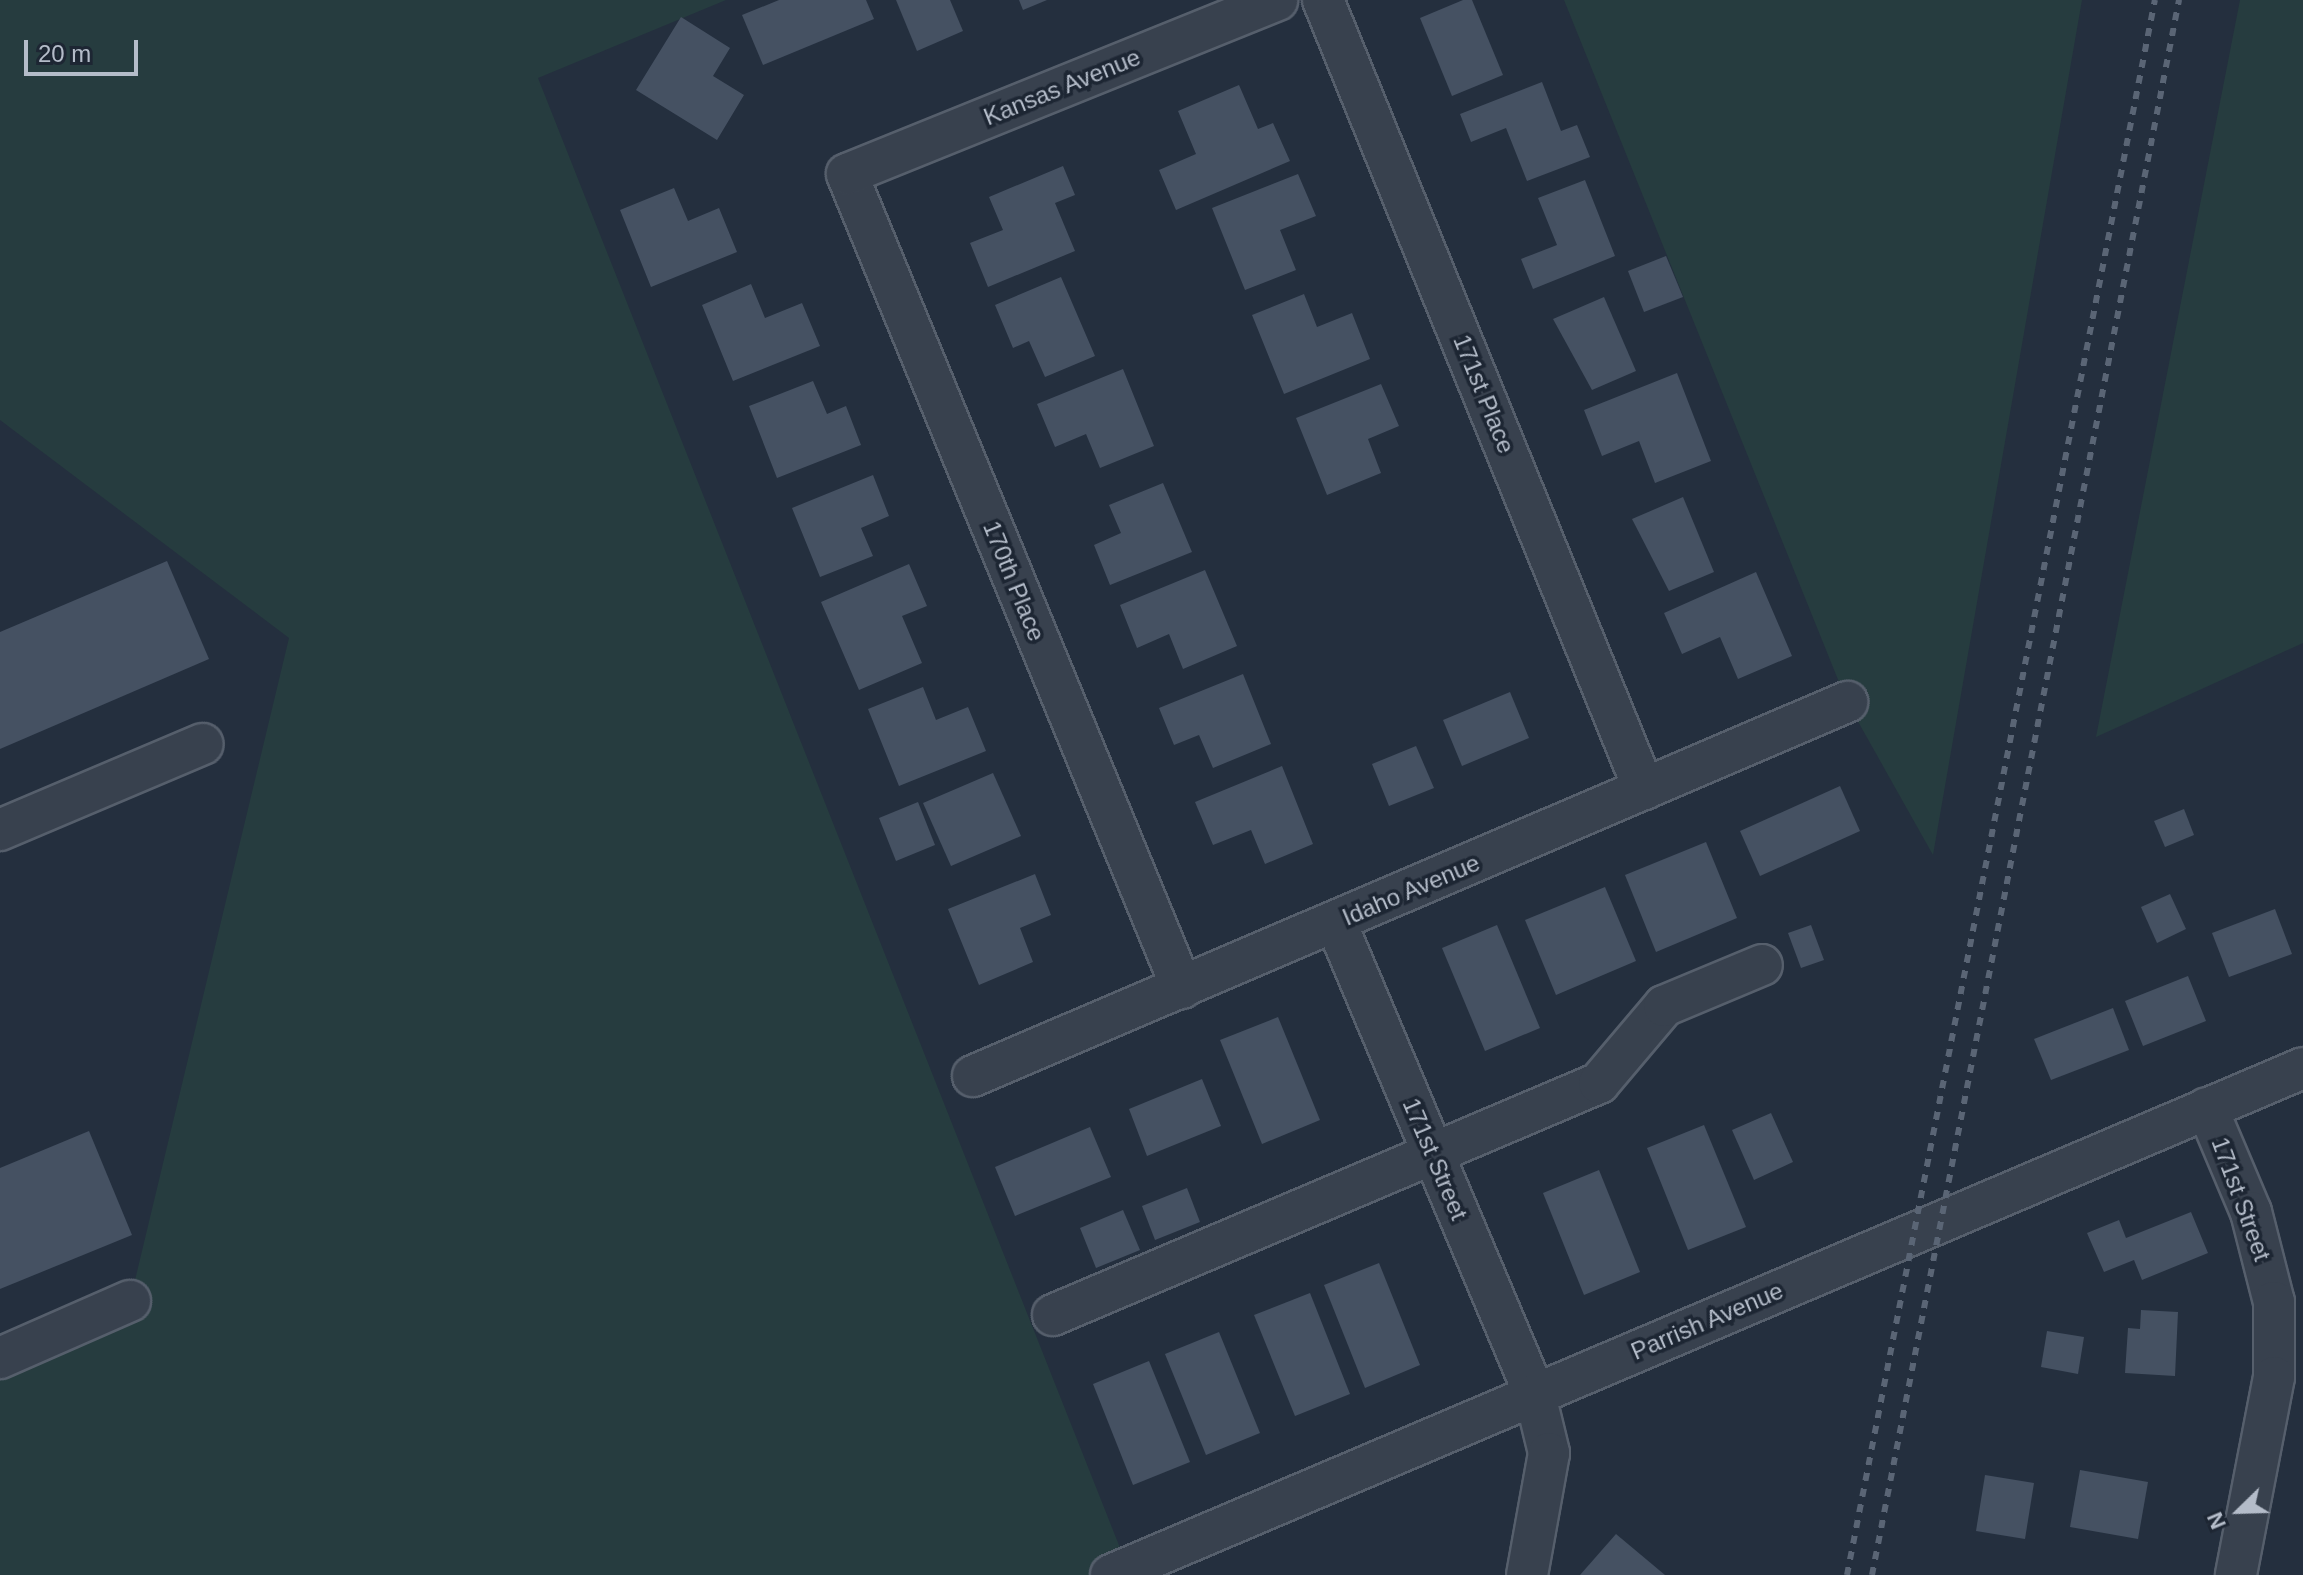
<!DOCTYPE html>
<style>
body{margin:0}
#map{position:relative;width:2303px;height:1575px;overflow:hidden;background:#242f3e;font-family:Arial,sans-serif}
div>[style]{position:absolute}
.green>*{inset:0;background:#263c3f}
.building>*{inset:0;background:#455162}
.roads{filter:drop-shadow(2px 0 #565f6c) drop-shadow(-2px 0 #565f6c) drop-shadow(0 2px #565f6c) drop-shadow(0 -2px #565f6c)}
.minor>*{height:40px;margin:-20px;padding:0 20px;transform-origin:20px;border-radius:20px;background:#38414e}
.rail>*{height:6px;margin-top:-3px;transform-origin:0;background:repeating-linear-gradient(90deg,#5a6575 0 8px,transparent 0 16px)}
span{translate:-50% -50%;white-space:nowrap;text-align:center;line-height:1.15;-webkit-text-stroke:7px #1d2633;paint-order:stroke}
.street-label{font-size:24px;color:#b4bcc9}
.north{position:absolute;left:2199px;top:1471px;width:80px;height:80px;-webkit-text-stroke:6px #1d2633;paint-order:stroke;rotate:247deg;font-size:22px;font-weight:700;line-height:32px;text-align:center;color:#b4bcc9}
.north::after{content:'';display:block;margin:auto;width:28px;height:36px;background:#b4bcc9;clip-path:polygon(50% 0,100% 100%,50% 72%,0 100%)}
.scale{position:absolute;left:24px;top:40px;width:114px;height:36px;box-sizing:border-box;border:4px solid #b4bcc9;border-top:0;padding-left:10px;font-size:24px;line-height:28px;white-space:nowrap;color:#b4bcc9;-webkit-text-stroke:6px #1d2633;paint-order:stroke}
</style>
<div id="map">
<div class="green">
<div style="clip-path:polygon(0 0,726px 0,538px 78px,1128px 1568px,1112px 1575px,0 1575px,0 1358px,130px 1301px,289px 638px,0 420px)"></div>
<div style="clip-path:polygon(1564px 0,2082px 0,1933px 855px,1847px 702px)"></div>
<div style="clip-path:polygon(2240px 0,2303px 0,2303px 643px,2096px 737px)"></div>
</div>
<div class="building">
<div style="clip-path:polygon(779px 0,866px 0,874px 19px,763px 65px,742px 15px)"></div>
<div style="clip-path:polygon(896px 0,950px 0,963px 31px,917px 51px)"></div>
<div style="clip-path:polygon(1019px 0,1047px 0,1023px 10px)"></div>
<div style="clip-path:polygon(1463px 0,1472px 0,1503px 75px,1452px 96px,1420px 18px)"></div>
<div style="clip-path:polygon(681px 17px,730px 48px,713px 76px,744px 95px,717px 140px,636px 90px)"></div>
<div style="clip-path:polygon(1542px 82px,1561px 131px,1577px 125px,1590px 157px,1527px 181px,1506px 128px,1471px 142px,1460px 114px)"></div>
<div style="clip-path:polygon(1239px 85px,1258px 129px,1273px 123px,1290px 161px,1176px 210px,1159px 170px,1196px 154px,1178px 111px)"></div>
<div style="clip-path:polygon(1063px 166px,1075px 195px,1055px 203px,1075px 251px,988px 287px,970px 243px,1003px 230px,989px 197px)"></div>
<div style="clip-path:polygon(1298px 174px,1316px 216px,1280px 230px,1296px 270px,1245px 290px,1212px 208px)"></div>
<div style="clip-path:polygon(1585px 180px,1615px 256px,1533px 289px,1521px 259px,1557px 245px,1538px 198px)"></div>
<div style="clip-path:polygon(674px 188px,688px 221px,719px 208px,737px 252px,651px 287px,620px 210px)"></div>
<div style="clip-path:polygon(1666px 256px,1683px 297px,1644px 312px,1628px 271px)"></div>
<div style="clip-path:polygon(1061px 277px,1095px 356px,1045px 377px,1029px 341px,1013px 348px,995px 305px)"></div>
<div style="clip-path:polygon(751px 284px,765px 318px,802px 303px,820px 346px,733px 381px,702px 305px)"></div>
<div style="clip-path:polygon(1304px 294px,1317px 327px,1352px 313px,1370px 359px,1284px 394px,1252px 315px)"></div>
<div style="clip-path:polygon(1604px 297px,1636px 371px,1592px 390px,1553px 319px)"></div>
<div style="clip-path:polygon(1123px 369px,1154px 446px,1100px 468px,1086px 434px,1055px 447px,1037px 404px)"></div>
<div style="clip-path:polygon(1677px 373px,1711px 461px,1655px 483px,1639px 441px,1602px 456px,1584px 410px)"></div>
<div style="clip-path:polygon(813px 381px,827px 414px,846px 406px,861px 445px,777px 478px,749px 406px)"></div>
<div style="clip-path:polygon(1381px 384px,1399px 426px,1368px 439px,1381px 473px,1327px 495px,1296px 418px)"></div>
<div style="clip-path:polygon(873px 475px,889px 516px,861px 528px,873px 556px,820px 577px,792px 508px)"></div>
<div style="clip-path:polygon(1163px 483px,1192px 552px,1110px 585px,1094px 545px,1121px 533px,1109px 505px)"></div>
<div style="clip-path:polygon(1683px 497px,1714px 572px,1669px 591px,1632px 519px)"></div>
<div style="clip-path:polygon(167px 561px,209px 659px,0 749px,0 632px)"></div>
<div style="clip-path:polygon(909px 564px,927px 606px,902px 616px,922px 663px,859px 690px,821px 602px)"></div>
<div style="clip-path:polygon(1205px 570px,1237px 646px,1183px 669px,1169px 634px,1137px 648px,1120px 605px)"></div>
<div style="clip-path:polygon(1756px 572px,1792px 656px,1738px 679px,1720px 637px,1682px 654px,1664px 613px)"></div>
<div style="clip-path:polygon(1243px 674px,1271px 744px,1213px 768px,1199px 735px,1174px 745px,1159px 708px)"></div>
<div style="clip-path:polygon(923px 687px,936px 720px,968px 707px,986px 751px,899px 786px,868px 709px)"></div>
<div style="clip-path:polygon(1510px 692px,1529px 738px,1462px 766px,1443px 720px)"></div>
<div style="clip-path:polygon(1416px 746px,1434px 788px,1389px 806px,1372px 764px)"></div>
<div style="clip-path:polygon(1282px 766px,1313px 844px,1265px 864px,1251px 830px,1213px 845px,1195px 802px)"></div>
<div style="clip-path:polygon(993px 773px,1021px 836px,951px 866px,923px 803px)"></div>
<div style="clip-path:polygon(1840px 786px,1860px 831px,1760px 876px,1740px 831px)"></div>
<div style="clip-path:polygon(918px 802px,935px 845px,896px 861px,879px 818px)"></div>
<div style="clip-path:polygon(2184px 809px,2194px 835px,2165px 847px,2154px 821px)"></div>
<div style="clip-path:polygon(1706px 842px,1737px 918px,1656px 952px,1625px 875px)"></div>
<div style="clip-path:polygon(1035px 874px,1051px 915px,1020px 928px,1033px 962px,979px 985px,948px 909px)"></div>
<div style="clip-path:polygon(1605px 887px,1636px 961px,1556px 995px,1525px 920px)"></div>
<div style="clip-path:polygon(2170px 894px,2186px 929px,2157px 943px,2141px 907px)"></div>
<div style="clip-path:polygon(2275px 909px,2292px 954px,2229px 977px,2212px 933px)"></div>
<div style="clip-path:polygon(1497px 925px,1540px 1028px,1485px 1051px,1442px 948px)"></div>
<div style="clip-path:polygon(1811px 925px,1824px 960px,1801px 968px,1788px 933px)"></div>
<div style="clip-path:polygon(2188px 976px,2206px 1021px,2143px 1046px,2125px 1001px)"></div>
<div style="clip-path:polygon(2113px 1008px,2129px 1050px,2051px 1080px,2034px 1039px)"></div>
<div style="clip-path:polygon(1278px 1017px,1320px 1120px,1262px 1144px,1220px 1040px)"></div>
<div style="clip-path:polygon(1202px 1079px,1221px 1126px,1147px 1156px,1129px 1109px)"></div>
<div style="clip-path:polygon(1771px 1113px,1793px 1162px,1754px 1180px,1732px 1130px)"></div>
<div style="clip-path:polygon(1704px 1125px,1746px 1227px,1688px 1250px,1647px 1148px)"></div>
<div style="clip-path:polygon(1090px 1127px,1111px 1177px,1015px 1216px,995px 1167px)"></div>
<div style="clip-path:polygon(89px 1131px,132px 1235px,0 1289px,0 1168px)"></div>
<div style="clip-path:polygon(1599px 1170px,1640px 1272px,1584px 1295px,1543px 1193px)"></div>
<div style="clip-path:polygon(1187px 1188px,1200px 1222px,1155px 1240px,1142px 1206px)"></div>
<div style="clip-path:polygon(1123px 1210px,1140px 1250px,1096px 1268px,1080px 1228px)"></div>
<div style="clip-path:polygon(2191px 1212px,2208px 1253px,2142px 1280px,2134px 1260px,2104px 1272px,2087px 1233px,2119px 1220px,2126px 1238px)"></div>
<div style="clip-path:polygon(1379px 1263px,1420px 1365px,1365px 1388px,1324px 1285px)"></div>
<div style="clip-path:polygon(1310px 1293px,1350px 1394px,1295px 1416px,1254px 1315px)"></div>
<div style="clip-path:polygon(2141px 1310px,2178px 1312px,2175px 1376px,2125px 1373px,2128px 1328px,2140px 1329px)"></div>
<div style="clip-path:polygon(2047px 1331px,2084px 1337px,2078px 1374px,2041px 1367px)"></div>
<div style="clip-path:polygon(1219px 1332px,1260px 1433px,1206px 1455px,1165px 1354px)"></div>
<div style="clip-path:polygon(1149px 1361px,1190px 1462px,1133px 1485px,1093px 1384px)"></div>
<div style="clip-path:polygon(2080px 1470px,2148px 1482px,2138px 1539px,2070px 1527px)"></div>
<div style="clip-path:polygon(1985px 1475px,2034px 1483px,2025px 1539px,1976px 1531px)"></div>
<div style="clip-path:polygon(1616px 1534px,1665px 1575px,1580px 1575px)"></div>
</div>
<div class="roads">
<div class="minor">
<div style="left:1323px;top:0;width:852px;rotate:67.86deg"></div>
<div style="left:0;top:830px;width:220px;rotate:-23deg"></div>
<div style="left:1336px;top:923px;width:512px;rotate:67.14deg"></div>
<div style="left:1535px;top:1395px;width:60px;rotate:76.4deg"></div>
<div style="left:1549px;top:1453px;width:124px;rotate:100.2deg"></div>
<div style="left:1182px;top:988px;width:880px;rotate:-112.37deg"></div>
<div style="left:847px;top:174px;width:464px;rotate:-22deg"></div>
<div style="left:973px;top:1076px;width:951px;rotate:-23.17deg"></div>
<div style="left:2207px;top:1108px;width:113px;rotate:67.1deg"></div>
<div style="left:2251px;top:1212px;width:93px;rotate:75.7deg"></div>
<div style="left:2274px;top:1302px;width:75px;rotate:90deg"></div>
<div style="left:2274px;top:1377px;width:202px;rotate:100.9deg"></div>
<div style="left:1053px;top:1315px;width:593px;rotate:-23.02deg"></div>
<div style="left:1599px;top:1083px;width:101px;rotate:-49.8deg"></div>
<div style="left:1664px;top:1006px;width:106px;rotate:-22.7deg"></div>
<div style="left:0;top:1358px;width:142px;rotate:-23.7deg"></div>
<div style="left:1111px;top:1575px;width:1295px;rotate:-23.04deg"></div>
</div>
</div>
<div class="rail">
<div style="left:1847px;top:1575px;width:1605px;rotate:-78.94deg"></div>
<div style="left:1872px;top:1575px;width:1605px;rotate:-78.97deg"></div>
</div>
<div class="street-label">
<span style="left:1062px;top:87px;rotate:-22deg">Kansas Avenue</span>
<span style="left:1484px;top:394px;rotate:68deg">171st Place</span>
<span style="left:1014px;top:581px;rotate:68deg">170th Place</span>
<span style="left:1411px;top:890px;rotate:-23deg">Idaho Avenue</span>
<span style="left:1435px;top:1159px;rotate:67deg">171st Street</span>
<span style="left:2241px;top:1199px;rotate:70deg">171st Street</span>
<span style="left:1707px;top:1321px;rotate:-23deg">Parrish Avenue</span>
</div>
<div class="north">N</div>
<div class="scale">20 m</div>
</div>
